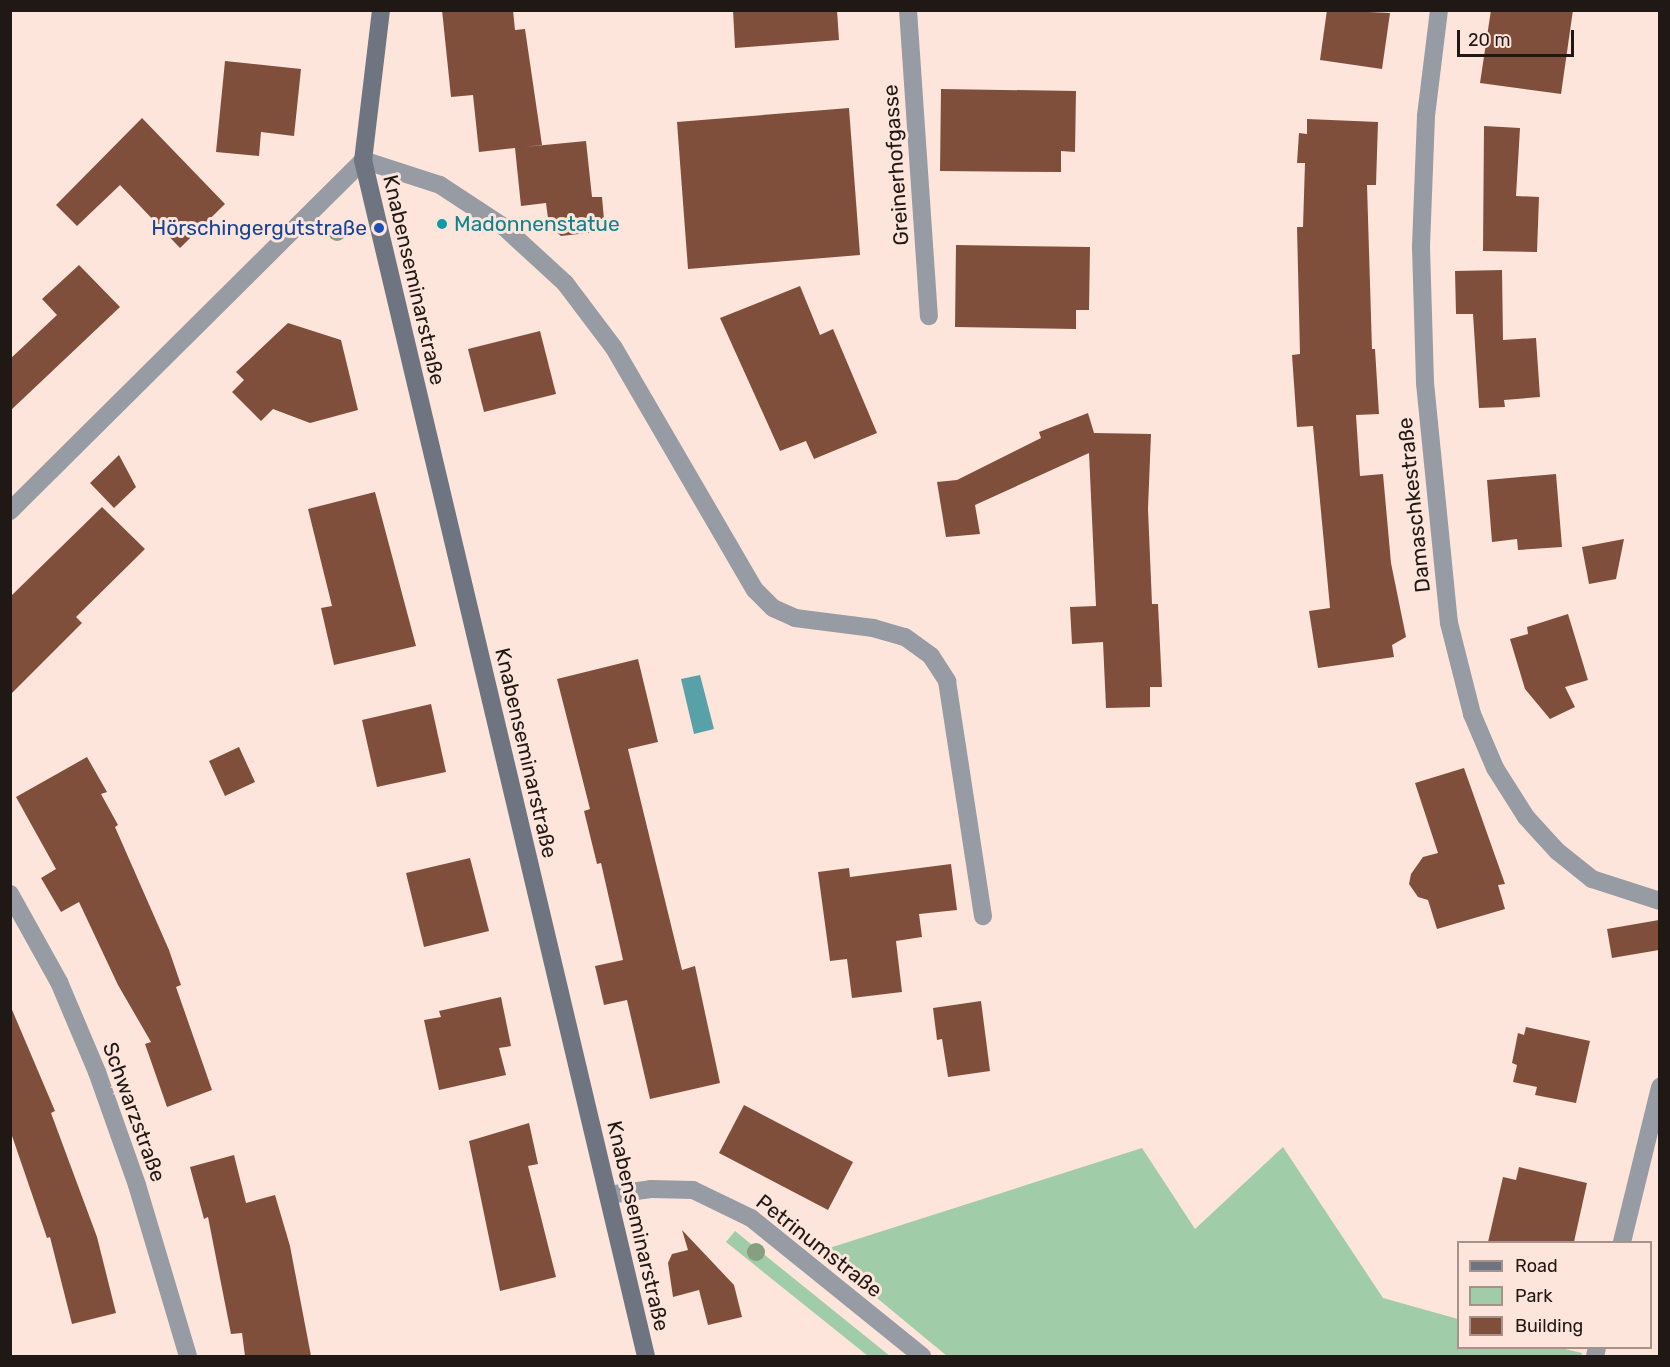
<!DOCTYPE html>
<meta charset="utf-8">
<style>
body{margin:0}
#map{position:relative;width:1670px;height:1367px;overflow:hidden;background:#fde5db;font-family:Rubik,sans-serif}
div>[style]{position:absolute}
.green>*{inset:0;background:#a0cca7}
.water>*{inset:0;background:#59a1a8}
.building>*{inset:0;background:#804f3c}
.street>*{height:18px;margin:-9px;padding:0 9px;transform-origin:9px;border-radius:9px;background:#979ba4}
.secondary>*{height:18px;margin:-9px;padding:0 9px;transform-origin:9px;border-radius:9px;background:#6e7581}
.trees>*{width:18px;height:18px;margin:-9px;border-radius:50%;background:#859f7f}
.dots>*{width:16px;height:16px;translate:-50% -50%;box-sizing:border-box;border:3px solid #fde5db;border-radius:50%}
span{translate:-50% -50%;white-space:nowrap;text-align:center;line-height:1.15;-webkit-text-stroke:6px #fde5db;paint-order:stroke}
.street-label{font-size:21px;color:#201814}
.culture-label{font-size:21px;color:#0d838f}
.left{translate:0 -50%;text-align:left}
.transit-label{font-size:21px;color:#164399}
.right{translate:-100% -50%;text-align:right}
.frame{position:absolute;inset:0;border:12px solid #201814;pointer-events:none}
.legend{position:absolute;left:1457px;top:1241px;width:195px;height:108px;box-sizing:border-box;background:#fde5db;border:2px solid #a5938b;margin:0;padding:8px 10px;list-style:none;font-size:18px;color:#201814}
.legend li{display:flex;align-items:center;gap:12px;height:30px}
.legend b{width:30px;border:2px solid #a5938b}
.scale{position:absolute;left:1457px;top:30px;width:117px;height:27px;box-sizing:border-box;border:3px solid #201814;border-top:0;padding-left:8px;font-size:18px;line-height:21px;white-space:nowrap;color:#201814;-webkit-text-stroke:4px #fde5db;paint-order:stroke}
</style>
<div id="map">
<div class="green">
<div style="clip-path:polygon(1283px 1147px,1383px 1298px,1458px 1319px,1458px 1348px,1561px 1348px,1582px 1353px,1581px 1356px,947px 1356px,820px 1251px,1142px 1148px,1195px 1229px)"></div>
<div style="clip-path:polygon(735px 1231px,885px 1352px,890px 1356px,868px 1356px,726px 1242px)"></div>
</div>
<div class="water">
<div style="clip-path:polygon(700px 675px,714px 729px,694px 734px,681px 679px)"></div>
</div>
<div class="building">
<div style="clip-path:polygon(442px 10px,513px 10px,515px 30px,525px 29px,542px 145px,524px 147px,586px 141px,592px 197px,602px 197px,605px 231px,561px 236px,549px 226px,546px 203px,521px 206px,515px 148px,479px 152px,473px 95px,451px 97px)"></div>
<div style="clip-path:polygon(733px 10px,837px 10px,839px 40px,735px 48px)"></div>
<div style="clip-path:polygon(1327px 10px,1390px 13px,1382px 69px,1320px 60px)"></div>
<div style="clip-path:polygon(1491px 10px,1573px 10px,1561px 94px,1480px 83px)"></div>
<div style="clip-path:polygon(225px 61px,301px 69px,294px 136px,261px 132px,259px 156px,216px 152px)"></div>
<div style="clip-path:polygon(941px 89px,1076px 91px,1075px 152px,1061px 151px,1061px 172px,940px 171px)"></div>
<div style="clip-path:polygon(849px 108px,860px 255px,688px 269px,677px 122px)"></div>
<div style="clip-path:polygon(142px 118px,225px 204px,180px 248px,120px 185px,77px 226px,56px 205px)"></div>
<div style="clip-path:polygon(1307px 119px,1378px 122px,1376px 185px,1367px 185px,1372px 349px,1375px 349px,1379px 414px,1356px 415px,1360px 476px,1383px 474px,1391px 563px,1406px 637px,1392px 645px,1394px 657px,1318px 668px,1309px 611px,1330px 608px,1313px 426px,1297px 427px,1292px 355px,1300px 354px,1297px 227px,1303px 227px,1305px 163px,1297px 163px,1299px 133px,1307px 134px)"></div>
<div style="clip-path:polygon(1484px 126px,1520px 128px,1516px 196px,1539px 197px,1537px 252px,1483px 251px)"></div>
<div style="clip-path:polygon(956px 245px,1090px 247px,1089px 310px,1076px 310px,1076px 329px,955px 327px)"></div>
<div style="clip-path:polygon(79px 265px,120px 307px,10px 411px,10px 359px,57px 315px,42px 299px)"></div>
<div style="clip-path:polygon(1502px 270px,1503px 340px,1536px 338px,1540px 397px,1504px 400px,1505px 407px,1479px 408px,1473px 314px,1456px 314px,1455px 271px)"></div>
<div style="clip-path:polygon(800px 286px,820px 335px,833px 329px,877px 433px,814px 459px,806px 441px,780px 451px,720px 318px)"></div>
<div style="clip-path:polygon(288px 323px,341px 340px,358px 410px,310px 423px,273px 409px,261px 421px,232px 392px,244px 380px,236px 372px)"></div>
<div style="clip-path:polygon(540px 331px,556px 394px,484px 412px,468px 349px)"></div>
<div style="clip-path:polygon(1088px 413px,1094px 433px,1151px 434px,1148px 509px,1152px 604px,1158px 604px,1162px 687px,1150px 687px,1150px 707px,1106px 708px,1103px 642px,1072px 644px,1070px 607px,1096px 606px,1089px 453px,975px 505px,980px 534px,946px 537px,937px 482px,957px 480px,1041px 438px,1039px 432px)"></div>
<div style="clip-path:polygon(119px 455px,136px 487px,114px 508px,90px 483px)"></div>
<div style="clip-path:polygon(1556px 474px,1562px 547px,1518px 550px,1517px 539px,1492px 542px,1487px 480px)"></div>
<div style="clip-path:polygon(375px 492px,416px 646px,334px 665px,321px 608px,332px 606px,308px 509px)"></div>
<div style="clip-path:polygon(102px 507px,145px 549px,76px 617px,82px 623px,10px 695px,10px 597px)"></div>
<div style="clip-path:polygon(1624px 539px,1616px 579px,1589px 584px,1582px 547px)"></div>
<div style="clip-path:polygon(1568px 614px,1588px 680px,1565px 687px,1575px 707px,1550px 719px,1525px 689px,1510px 639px,1528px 634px,1527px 627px)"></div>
<div style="clip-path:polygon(638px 659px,658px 742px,628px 749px,682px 970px,695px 966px,720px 1083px,650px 1099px,627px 1000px,604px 1005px,595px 966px,623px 960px,601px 863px,597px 864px,584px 811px,590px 809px,557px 679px)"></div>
<div style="clip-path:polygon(431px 704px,446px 772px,377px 787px,362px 720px)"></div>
<div style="clip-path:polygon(239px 747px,255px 782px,225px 796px,209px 761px)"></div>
<div style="clip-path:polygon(87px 757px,107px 792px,101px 794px,118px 825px,115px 827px,169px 950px,181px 985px,176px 987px,212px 1090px,167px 1107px,145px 1044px,151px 1042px,118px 985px,79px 902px,61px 912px,41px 878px,56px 869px,16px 797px)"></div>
<div style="clip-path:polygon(1464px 768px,1505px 884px,1498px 885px,1505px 909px,1437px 929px,1428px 900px,1418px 897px,1409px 884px,1411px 874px,1423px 857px,1438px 853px,1415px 783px)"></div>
<div style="clip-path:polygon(470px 858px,489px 931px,424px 947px,406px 873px)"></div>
<div style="clip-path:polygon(951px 864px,957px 910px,919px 914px,922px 937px,896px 941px,902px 992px,852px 998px,847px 959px,830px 961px,818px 872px,849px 868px,850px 877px)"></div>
<div style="clip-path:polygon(1659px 920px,1659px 950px,1612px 958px,1607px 929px)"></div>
<div style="clip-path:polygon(501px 997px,511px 1046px,499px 1048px,506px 1075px,439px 1090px,424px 1020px,441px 1017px,439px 1011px)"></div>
<div style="clip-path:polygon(981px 1001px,990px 1071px,948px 1077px,942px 1039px,937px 1040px,933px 1008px)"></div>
<div style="clip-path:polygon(10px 1005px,55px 1111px,51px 1113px,97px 1237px,116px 1313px,72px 1324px,50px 1237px,47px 1238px,10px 1130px)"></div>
<div style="clip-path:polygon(1526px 1027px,1590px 1041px,1576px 1103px,1535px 1095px,1537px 1087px,1513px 1082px,1517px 1065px,1512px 1063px,1518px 1033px,1524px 1035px)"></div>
<div style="clip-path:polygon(744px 1105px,853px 1162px,828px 1210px,719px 1153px)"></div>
<div style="clip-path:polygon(529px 1123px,538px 1164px,528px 1166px,556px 1277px,500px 1291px,469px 1141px)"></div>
<div style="clip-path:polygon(234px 1155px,246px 1203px,275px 1195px,290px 1246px,311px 1356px,245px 1356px,242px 1333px,231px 1334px,208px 1217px,204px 1219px,190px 1167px)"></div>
<div style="clip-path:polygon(1519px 1167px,1587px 1183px,1574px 1242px,1488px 1242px,1503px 1177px,1516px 1180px)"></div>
<div style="clip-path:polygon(682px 1230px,734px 1285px,742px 1317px,708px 1325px,699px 1290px,673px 1297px,668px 1263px,672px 1254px,688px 1250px)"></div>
</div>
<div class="street">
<div style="left:908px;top:10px;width:307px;rotate:86.1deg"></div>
<div style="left:1439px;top:10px;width:107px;rotate:97deg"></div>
<div style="left:1426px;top:116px;width:131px;rotate:92.2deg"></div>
<div style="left:1421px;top:247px;width:136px;rotate:88.3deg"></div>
<div style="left:1425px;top:383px;width:241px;rotate:84.3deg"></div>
<div style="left:1449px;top:623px;width:94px;rotate:75.8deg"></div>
<div style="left:1472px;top:714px;width:59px;rotate:66.9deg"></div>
<div style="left:1495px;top:768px;width:58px;rotate:57.7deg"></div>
<div style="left:1526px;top:817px;width:46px;rotate:47.6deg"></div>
<div style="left:1557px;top:851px;width:45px;rotate:38.7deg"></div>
<div style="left:1592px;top:879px;width:71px;rotate:17.9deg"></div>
<div style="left:10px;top:511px;width:498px;rotate:-44.8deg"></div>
<div style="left:363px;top:160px;width:81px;rotate:18deg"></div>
<div style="left:440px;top:185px;width:77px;rotate:33.3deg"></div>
<div style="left:504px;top:227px;width:83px;rotate:42.6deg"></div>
<div style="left:565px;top:283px;width:81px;rotate:53deg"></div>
<div style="left:614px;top:348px;width:280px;rotate:59.8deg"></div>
<div style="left:755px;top:590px;width:25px;rotate:45deg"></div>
<div style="left:773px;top:608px;width:24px;rotate:24deg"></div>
<div style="left:795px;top:618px;width:79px;rotate:7.3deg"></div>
<div style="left:873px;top:628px;width:33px;rotate:16deg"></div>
<div style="left:905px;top:637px;width:32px;rotate:36deg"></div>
<div style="left:931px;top:656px;width:30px;rotate:57deg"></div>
<div style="left:947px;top:681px;width:238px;rotate:81.3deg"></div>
<div style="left:10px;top:894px;width:101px;rotate:60.9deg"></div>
<div style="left:59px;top:982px;width:98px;rotate:67.1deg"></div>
<div style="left:97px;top:1072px;width:120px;rotate:70.5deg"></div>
<div style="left:137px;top:1185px;width:178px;rotate:73.4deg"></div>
<div style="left:608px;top:1195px;width:43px;rotate:-7.9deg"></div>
<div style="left:651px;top:1189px;width:42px;rotate:1.4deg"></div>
<div style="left:693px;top:1190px;width:64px;rotate:25.8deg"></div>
<div style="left:751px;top:1218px;width:220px;rotate:38.9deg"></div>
<div style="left:1622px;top:1242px;width:160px;rotate:-76.2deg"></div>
<div style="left:1595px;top:1356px;width:8px;rotate:-76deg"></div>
</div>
<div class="secondary">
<div style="left:381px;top:10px;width:151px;rotate:96.8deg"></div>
<div style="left:363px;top:160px;width:1229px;rotate:76.69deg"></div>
</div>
<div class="trees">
<div style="left:337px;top:232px"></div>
<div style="left:756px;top:1252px"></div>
</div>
<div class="dots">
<div style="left:442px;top:224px;background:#0f9aa8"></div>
<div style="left:379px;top:228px;background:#1a4fb4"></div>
</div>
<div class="street-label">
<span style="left:896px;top:165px;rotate:-94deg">Greinerhofgasse</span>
<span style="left:414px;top:280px;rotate:77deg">Knabenseminarstraße</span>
<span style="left:1414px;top:505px;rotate:-96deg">Damaschkestraße</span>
<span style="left:526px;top:753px;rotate:77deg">Knabenseminarstraße</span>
<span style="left:134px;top:1112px;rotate:70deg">Schwarzstraße</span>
<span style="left:638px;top:1226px;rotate:77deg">Knabenseminarstraße</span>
<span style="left:819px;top:1246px;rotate:38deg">Petrinumstraße</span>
</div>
<div class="culture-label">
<span class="left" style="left:454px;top:224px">Madonnenstatue</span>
</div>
<div class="transit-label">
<span class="right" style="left:367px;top:228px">Hörschingergutstraße</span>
</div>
<div class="frame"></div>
<ul class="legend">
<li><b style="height:8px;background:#6e7581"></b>Road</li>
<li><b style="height:16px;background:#a0cca7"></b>Park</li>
<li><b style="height:16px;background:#804f3c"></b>Building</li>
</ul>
<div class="scale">20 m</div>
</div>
